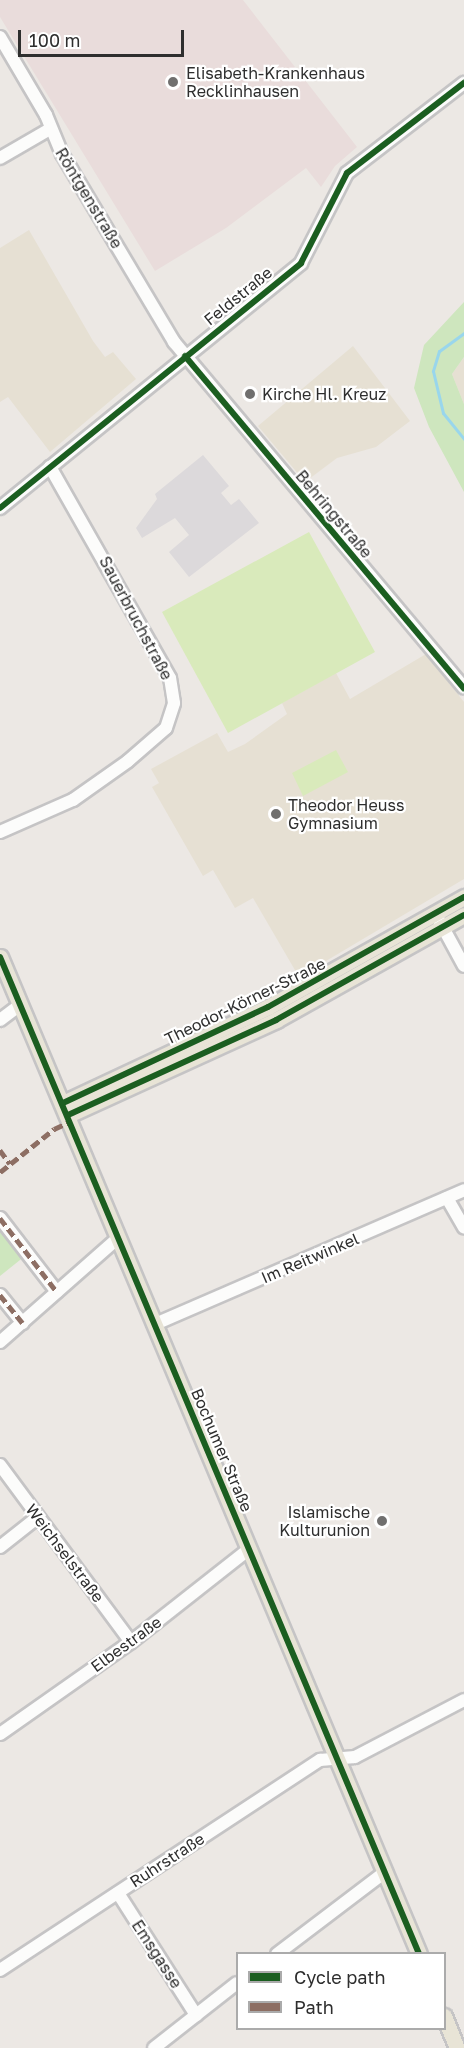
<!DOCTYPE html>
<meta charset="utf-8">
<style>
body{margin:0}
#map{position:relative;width:464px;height:2048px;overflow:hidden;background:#ece8e4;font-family:"Golos Text",sans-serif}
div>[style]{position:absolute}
.industrial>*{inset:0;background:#dcd9db}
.education>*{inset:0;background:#e6e0d3}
.medical>*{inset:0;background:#e9dcdb}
.green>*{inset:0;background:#cee6be}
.pitch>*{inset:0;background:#d9eabb}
.stream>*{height:3px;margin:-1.5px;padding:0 1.5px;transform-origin:1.5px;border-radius:1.5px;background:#99d6ec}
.roads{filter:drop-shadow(2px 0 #c5c4c5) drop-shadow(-2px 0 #c5c4c5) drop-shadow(0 2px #c5c4c5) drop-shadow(0 -2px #c5c4c5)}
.minor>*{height:12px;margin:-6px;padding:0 6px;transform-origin:6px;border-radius:6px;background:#fcfcfb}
.major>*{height:15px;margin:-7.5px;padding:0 7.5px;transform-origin:7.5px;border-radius:7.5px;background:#e8e4d6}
.quiet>*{height:4.5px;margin-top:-2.25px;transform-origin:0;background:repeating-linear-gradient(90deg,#8d6e63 0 9px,transparent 0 13.5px)}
.cycleway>*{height:6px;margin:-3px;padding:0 3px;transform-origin:3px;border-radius:3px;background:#1b5e20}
.dots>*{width:16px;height:16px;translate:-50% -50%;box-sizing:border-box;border:3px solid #fff;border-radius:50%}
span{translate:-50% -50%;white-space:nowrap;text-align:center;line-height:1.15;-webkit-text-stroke:4.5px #fff;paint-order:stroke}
.poi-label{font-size:16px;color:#2e2e2e}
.left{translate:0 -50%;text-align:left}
.right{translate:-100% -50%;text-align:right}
.street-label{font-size:16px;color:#2e2e2e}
.legend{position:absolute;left:236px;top:1952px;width:210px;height:78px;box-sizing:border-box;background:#fff;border:2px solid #ababab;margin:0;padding:8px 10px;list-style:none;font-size:18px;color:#2e2e2e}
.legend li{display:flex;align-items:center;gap:12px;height:30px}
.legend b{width:30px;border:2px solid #ababab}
.scale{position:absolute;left:18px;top:30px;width:166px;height:27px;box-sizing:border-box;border:3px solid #2e2e2e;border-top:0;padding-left:8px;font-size:18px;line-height:21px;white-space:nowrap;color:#2e2e2e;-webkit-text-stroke:4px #fff;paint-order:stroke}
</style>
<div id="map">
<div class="industrial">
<div style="clip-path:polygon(203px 455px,229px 486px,221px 493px,231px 505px,239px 499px,259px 523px,189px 577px,169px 552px,189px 535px,175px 518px,142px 538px,136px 528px,157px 499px,155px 494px)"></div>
</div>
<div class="education">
<div style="clip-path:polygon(29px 230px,93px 341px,105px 357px,113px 352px,136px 379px,50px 452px,8px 397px,0 402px,0 248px)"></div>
<div style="clip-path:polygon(353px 346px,410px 421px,376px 447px,337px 458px,305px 482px,258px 426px)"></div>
<div style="clip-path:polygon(464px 357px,464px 404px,452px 374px)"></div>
<div style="clip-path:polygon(426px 654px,464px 702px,464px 879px,299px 977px,253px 898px,235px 908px,213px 870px,203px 876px,152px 787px,159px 783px,151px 769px,217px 733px,228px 752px,245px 744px,287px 714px,282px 703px,336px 673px,350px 699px)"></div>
</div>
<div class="medical">
<div style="clip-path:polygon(0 0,243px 0,357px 147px,335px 166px,321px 187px,306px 168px,226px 228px,155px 271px,0 17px)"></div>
</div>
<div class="green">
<div style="clip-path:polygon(464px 302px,464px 357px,452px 374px,464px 404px,464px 492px,429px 427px,414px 388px,424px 345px)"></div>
<div style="clip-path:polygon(0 1223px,25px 1256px,0 1276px)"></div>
</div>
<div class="pitch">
<div style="clip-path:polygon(309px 532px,375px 652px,228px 733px,162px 612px)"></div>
<div style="clip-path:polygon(336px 750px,348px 772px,303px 796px,292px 773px)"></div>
</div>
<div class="stream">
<div style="left:464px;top:333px;width:31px;rotate:144deg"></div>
<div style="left:439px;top:351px;width:21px;rotate:107deg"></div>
<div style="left:433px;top:371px;width:43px;rotate:76.6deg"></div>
<div style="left:443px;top:413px;width:33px;rotate:51deg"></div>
</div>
<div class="roads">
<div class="minor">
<div style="left:0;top:37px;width:91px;rotate:59.5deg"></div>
<div style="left:46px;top:115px;width:42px;rotate:67.7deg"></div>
<div style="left:62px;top:154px;width:219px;rotate:59.2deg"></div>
<div style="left:174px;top:342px;width:451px;rotate:50deg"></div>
<div style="left:0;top:158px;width:58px;rotate:-30.1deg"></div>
<div style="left:0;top:508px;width:388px;rotate:-39.1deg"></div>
<div style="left:301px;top:263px;width:101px;rotate:-62.9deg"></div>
<div style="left:347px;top:173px;width:148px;rotate:-37.6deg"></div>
<div style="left:0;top:832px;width:80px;rotate:-23.7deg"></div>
<div style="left:73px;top:800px;width:67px;rotate:-35.3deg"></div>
<div style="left:128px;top:761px;width:50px;rotate:-41deg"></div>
<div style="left:166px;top:728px;width:26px;rotate:-72deg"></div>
<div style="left:174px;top:703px;width:25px;rotate:-99deg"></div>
<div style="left:170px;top:678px;width:243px;rotate:-119.6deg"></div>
<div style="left:439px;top:920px;width:52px;rotate:61.5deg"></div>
<div style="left:0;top:1020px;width:25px;rotate:-37deg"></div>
<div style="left:447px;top:1198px;width:34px;rotate:60deg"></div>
<div style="left:0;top:1218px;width:93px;rotate:52.4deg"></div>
<div style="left:0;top:1295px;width:36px;rotate:51deg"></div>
<div style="left:155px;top:1324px;width:337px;rotate:-23.4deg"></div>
<div style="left:0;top:1342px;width:157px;rotate:-41.4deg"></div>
<div style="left:0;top:1465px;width:220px;rotate:53.5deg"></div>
<div style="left:0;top:1547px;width:48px;rotate:-38.3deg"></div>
<div style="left:0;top:1734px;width:160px;rotate:-35.1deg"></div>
<div style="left:131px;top:1642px;width:150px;rotate:-38.2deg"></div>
<div style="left:118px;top:1893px;width:145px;rotate:57.4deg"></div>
<div style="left:277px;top:1954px;width:136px;rotate:-37.2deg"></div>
<div style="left:0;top:1970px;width:383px;rotate:-33.3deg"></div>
<div style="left:320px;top:1760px;width:35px;rotate:-5deg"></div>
<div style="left:355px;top:1757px;width:123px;rotate:-27.6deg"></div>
<div style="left:154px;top:2048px;width:105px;rotate:-38.1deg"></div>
</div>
<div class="major">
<div style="left:0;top:957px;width:1081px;rotate:67.2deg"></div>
<div style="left:63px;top:1103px;width:226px;rotate:-25.1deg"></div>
<div style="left:268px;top:1007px;width:225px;rotate:-29.3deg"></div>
<div style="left:68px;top:1115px;width:229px;rotate:-24.5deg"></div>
<div style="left:276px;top:1020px;width:215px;rotate:-29.2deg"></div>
<div style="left:444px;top:2016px;width:35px;rotate:68deg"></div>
</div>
</div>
<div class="quiet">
<div style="left:0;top:1150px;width:17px;rotate:54deg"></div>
<div style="left:0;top:1172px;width:69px;rotate:-38.5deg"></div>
<div style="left:54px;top:1129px;width:19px;rotate:-25deg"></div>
<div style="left:0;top:1218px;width:93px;rotate:52.4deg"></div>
<div style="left:0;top:1295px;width:36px;rotate:51deg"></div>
</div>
<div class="cycleway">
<div style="left:185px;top:356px;width:434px;rotate:50deg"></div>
<div style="left:0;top:508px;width:388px;rotate:-39.1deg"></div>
<div style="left:301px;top:263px;width:101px;rotate:-62.9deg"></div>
<div style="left:347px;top:173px;width:148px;rotate:-37.6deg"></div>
<div style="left:0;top:957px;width:1081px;rotate:67.2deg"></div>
<div style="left:63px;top:1103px;width:226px;rotate:-25.1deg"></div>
<div style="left:268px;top:1007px;width:225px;rotate:-29.3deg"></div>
<div style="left:68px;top:1115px;width:229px;rotate:-24.5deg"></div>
<div style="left:276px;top:1020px;width:215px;rotate:-29.2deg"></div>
</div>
<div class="dots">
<div style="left:173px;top:82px;background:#706f6e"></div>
<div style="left:250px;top:394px;background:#706f6e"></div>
<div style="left:276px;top:814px;background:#706f6e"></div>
<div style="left:382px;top:1521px;background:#706f6e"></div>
</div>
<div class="poi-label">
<span class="left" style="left:186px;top:82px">Elisabeth-Krankenhaus<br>Recklinhausen</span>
<span class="left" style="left:262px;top:394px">Kirche Hl. Kreuz</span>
<span class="left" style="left:288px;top:814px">Theodor Heuss<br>Gymnasium</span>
<span class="right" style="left:370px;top:1521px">Islamische<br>Kulturunion</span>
</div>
<div class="street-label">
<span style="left:89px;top:198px;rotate:59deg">Röntgenstraße</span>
<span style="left:238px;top:296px;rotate:-39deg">Feldstraße</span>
<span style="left:334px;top:514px;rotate:50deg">Behringstraße</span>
<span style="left:136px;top:618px;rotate:62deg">Sauerbruchstraße</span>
<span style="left:245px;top:1001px;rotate:-26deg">Theodor-Körner-Straße</span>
<span style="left:310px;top:1258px;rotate:-23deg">Im Reitwinkel</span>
<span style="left:222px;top:1450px;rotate:67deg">Bochumer Straße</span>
<span style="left:65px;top:1553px;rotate:53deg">Weichselstraße</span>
<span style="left:126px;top:1644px;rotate:-36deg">Elbestraße</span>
<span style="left:167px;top:1860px;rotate:-33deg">Ruhrstraße</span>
<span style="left:157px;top:1954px;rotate:57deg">Emsgasse</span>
</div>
<ul class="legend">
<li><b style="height:8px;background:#1b5e20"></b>Cycle path</li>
<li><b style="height:8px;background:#8d6e63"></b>Path</li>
</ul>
<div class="scale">100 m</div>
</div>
